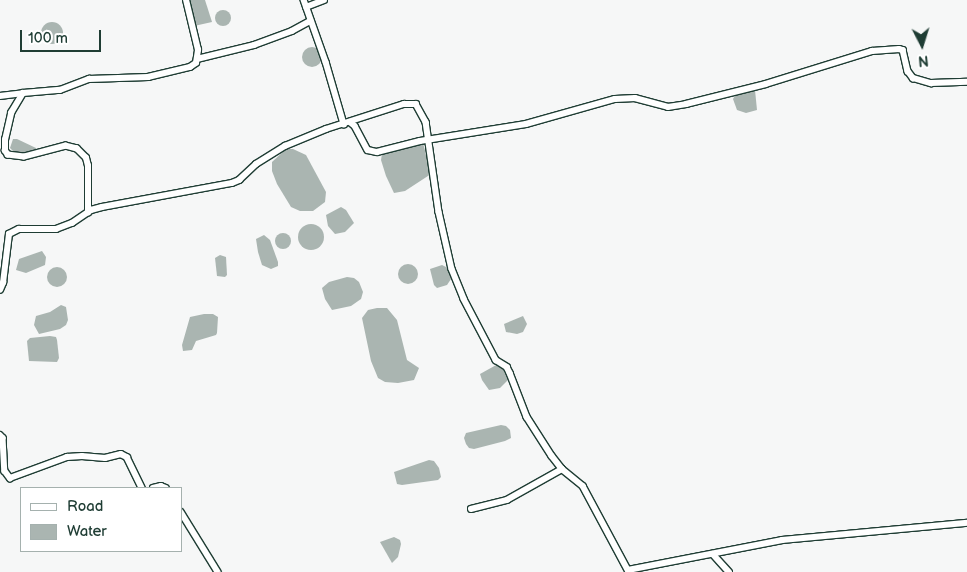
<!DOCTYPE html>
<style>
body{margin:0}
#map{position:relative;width:967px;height:572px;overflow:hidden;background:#f6f7f7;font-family:"Balsamiq Sans",sans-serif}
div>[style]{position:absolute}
.water>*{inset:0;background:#aab5b1}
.round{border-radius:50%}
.roads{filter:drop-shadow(1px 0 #1f3d34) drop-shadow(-1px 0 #1f3d34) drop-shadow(0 1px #1f3d34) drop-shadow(0 -1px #1f3d34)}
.minor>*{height:5.5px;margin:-2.75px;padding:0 2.75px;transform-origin:2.75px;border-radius:2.75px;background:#fff}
span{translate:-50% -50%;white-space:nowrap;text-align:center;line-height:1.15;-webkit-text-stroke:4px #fff;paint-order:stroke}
.legend{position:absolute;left:20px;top:487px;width:162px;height:65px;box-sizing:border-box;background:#fff;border:1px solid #a5b1ae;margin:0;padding:6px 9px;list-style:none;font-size:15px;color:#1f3d34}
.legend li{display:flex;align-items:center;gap:10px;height:25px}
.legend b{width:25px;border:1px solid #a5b1ae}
.north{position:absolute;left:897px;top:20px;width:50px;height:50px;-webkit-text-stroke:4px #fff;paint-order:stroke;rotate:175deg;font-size:14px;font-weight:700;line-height:20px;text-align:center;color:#1f3d34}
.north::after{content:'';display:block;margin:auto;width:18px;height:22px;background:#1f3d34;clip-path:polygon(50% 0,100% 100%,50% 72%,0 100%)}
.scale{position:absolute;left:20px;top:30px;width:81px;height:22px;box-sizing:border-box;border:2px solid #1f3d34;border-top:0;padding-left:6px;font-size:15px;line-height:18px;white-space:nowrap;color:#1f3d34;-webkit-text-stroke:4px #fff;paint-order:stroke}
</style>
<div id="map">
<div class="water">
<div style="clip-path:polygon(189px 0,205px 0,212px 22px,194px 26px)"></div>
<div class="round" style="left:215px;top:10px;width:16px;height:16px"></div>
<div class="round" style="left:41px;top:22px;width:22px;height:22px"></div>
<div class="round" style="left:302px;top:47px;width:20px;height:20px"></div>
<div style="clip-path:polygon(752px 89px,755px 90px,757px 110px,746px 113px,737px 110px,733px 99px,736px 94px)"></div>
<div style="clip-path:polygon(13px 139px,17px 139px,36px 148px,36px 151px,28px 155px,15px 153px,10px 148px)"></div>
<div style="clip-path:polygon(418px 143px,423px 143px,431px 174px,405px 191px,394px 193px,386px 176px,381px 160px,382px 154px)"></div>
<div style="clip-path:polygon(286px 149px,293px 149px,306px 155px,326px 192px,325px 202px,313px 211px,300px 211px,291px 207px,277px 184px,272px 171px,272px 162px)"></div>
<div style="clip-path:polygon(341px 207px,346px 210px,354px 223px,345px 232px,335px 234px,328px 226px,326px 215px)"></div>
<div class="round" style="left:298px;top:224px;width:26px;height:26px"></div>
<div class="round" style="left:275px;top:233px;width:16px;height:16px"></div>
<div style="clip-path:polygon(264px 235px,270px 240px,278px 262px,278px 266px,271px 269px,262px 265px,258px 252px,256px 239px)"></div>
<div style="clip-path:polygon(42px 251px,46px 257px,45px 265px,26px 273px,16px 270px,19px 259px)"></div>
<div style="clip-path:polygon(220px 255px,226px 257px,227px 275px,225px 277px,217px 276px,215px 258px)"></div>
<div class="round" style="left:398px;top:264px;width:20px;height:20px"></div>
<div style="clip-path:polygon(442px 265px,448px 268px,451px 279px,447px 285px,437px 288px,434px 285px,430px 269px)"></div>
<div class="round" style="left:47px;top:267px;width:20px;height:20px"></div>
<div style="clip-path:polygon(347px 277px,354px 278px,359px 282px,363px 292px,361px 299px,351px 306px,332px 310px,325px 299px,322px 288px,329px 282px)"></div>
<div style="clip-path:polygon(61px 305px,66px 307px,68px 320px,66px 325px,60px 329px,39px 334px,34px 325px,36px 316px,50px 312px)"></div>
<div style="clip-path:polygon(377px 308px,387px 308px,397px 320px,407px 360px,419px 368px,414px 380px,398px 383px,385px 382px,378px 378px,371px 361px,362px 318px,368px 310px)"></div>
<div style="clip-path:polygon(204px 314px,213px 314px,218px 317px,217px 333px,216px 335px,196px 341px,192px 350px,183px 351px,182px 345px,190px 317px)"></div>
<div style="clip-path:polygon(523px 316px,527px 324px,523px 332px,517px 334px,506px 332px,504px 324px)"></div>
<div style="clip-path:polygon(50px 336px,56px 337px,57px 340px,59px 358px,57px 362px,29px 361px,27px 341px,30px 338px)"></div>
<div style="clip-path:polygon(498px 364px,503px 369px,508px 380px,500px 388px,489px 390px,482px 380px,480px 374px)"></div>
<div style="clip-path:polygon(501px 425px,506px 426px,510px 430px,511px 438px,505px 441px,474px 449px,469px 448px,466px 444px,464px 438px,466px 433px)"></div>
<div style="clip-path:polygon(429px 460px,434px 461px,439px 468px,441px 477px,438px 480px,402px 485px,397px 484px,394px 472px)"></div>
<div style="clip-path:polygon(394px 537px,400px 540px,401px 544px,398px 557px,392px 563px,380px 542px)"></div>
</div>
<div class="roads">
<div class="minor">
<div style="left:304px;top:0;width:66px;rotate:70.5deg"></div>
<div style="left:326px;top:62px;width:65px;rotate:73.8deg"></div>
<div style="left:306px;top:7px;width:19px;rotate:-21deg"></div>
<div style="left:197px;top:59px;width:59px;rotate:-13.8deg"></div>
<div style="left:254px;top:45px;width:40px;rotate:-20.2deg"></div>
<div style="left:292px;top:31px;width:21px;rotate:-29deg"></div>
<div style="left:0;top:96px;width:23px;rotate:-7deg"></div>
<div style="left:350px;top:122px;width:6px;rotate:39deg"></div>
<div style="left:355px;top:126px;width:27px;rotate:62deg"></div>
<div style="left:368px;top:150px;width:9px;rotate:13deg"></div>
<div style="left:377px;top:152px;width:44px;rotate:-14.3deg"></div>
<div style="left:420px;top:141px;width:107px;rotate:-9.1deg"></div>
<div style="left:526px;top:124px;width:92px;rotate:-15.7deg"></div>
<div style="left:615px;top:99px;width:20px;rotate:-3deg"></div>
<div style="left:635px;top:98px;width:34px;rotate:15deg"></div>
<div style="left:668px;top:107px;width:18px;rotate:-9deg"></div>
<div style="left:686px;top:104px;width:82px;rotate:-14deg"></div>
<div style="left:766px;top:84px;width:111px;rotate:-17.3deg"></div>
<div style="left:872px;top:51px;width:27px;rotate:-4deg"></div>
<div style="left:899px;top:49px;width:4px;rotate:14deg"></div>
<div style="left:903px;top:50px;width:22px;rotate:77deg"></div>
<div style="left:908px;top:71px;width:9px;rotate:54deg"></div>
<div style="left:913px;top:78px;width:19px;rotate:16deg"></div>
<div style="left:931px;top:83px;width:36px;rotate:-2deg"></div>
<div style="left:88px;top:213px;width:47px;rotate:-90deg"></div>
<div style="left:88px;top:166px;width:8px;rotate:-104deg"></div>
<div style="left:86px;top:158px;width:13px;rotate:-135deg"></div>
<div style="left:77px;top:149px;width:11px;rotate:-165deg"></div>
<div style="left:66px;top:146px;width:43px;rotate:165.3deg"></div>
<div style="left:24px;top:157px;width:16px;rotate:-173deg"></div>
<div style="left:8px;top:155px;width:5px;rotate:-127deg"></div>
<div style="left:5px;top:151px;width:11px;rotate:-90deg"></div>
<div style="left:5px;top:140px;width:28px;rotate:-77deg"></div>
<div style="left:11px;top:113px;width:23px;rotate:-59deg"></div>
<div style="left:23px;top:93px;width:37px;rotate:-5deg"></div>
<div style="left:60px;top:90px;width:31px;rotate:-21deg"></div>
<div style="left:89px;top:79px;width:59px;rotate:-1.9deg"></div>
<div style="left:148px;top:77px;width:43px;rotate:-13.4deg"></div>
<div style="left:190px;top:67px;width:7px;rotate:-34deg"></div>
<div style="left:196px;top:63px;width:13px;rotate:-81deg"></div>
<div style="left:198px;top:50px;width:51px;rotate:-103.5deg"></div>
<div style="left:0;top:290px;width:8px;rotate:-67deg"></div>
<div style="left:3px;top:283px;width:49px;rotate:-83deg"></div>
<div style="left:9px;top:234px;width:11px;rotate:-27deg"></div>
<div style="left:19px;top:229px;width:37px"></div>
<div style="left:56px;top:229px;width:17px;rotate:-21deg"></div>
<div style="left:72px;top:223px;width:23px;rotate:-34deg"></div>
<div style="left:91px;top:210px;width:11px;rotate:-15deg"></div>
<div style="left:102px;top:207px;width:132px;rotate:-10.5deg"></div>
<div style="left:232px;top:183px;width:8px;rotate:-23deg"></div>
<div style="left:239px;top:180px;width:23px;rotate:-43deg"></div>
<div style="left:256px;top:164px;width:34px;rotate:-32deg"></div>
<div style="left:285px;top:146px;width:44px;rotate:-22.5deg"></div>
<div style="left:326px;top:129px;width:82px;rotate:-17.8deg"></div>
<div style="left:404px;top:104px;width:12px"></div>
<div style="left:416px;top:104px;width:21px;rotate:61deg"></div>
<div style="left:426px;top:122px;width:91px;rotate:81.8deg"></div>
<div style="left:439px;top:212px;width:58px;rotate:77.2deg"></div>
<div style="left:452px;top:269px;width:32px;rotate:68deg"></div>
<div style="left:464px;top:299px;width:69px;rotate:62.3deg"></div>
<div style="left:496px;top:360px;width:13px;rotate:32deg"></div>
<div style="left:507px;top:367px;width:7px;rotate:63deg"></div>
<div style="left:510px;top:373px;width:47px;rotate:68.9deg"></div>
<div style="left:527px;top:417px;width:46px;rotate:57.3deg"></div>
<div style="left:552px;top:456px;width:16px;rotate:52deg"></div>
<div style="left:562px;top:469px;width:27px;rotate:39deg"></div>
<div style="left:583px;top:486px;width:95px;rotate:61.8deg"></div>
<div style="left:628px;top:570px;width:157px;rotate:-11deg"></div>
<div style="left:782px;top:540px;width:186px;rotate:-5.3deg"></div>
<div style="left:0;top:435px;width:4px;rotate:45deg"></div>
<div style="left:3px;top:438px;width:33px;rotate:87deg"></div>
<div style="left:5px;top:471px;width:9px;rotate:54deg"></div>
<div style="left:10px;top:478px;width:61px;rotate:-20.2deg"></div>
<div style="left:67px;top:457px;width:15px;rotate:-4deg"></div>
<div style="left:82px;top:456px;width:23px;rotate:5deg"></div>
<div style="left:105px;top:458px;width:16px;rotate:-14deg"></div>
<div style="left:121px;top:454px;width:7px;rotate:27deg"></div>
<div style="left:127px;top:457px;width:34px;rotate:64deg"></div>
<div style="left:153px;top:488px;width:8px;rotate:-14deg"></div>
<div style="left:161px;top:486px;width:5px;rotate:22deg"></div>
<div style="left:471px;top:509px;width:37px;rotate:-14deg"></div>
<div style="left:507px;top:500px;width:63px;rotate:-29.4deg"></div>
<div style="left:181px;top:512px;width:70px;rotate:58.3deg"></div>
<div style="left:713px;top:554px;width:24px;rotate:48deg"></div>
</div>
</div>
<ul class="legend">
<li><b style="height:6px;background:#fff"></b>Road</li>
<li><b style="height:14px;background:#aab5b1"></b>Water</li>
</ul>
<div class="north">N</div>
<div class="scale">100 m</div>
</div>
